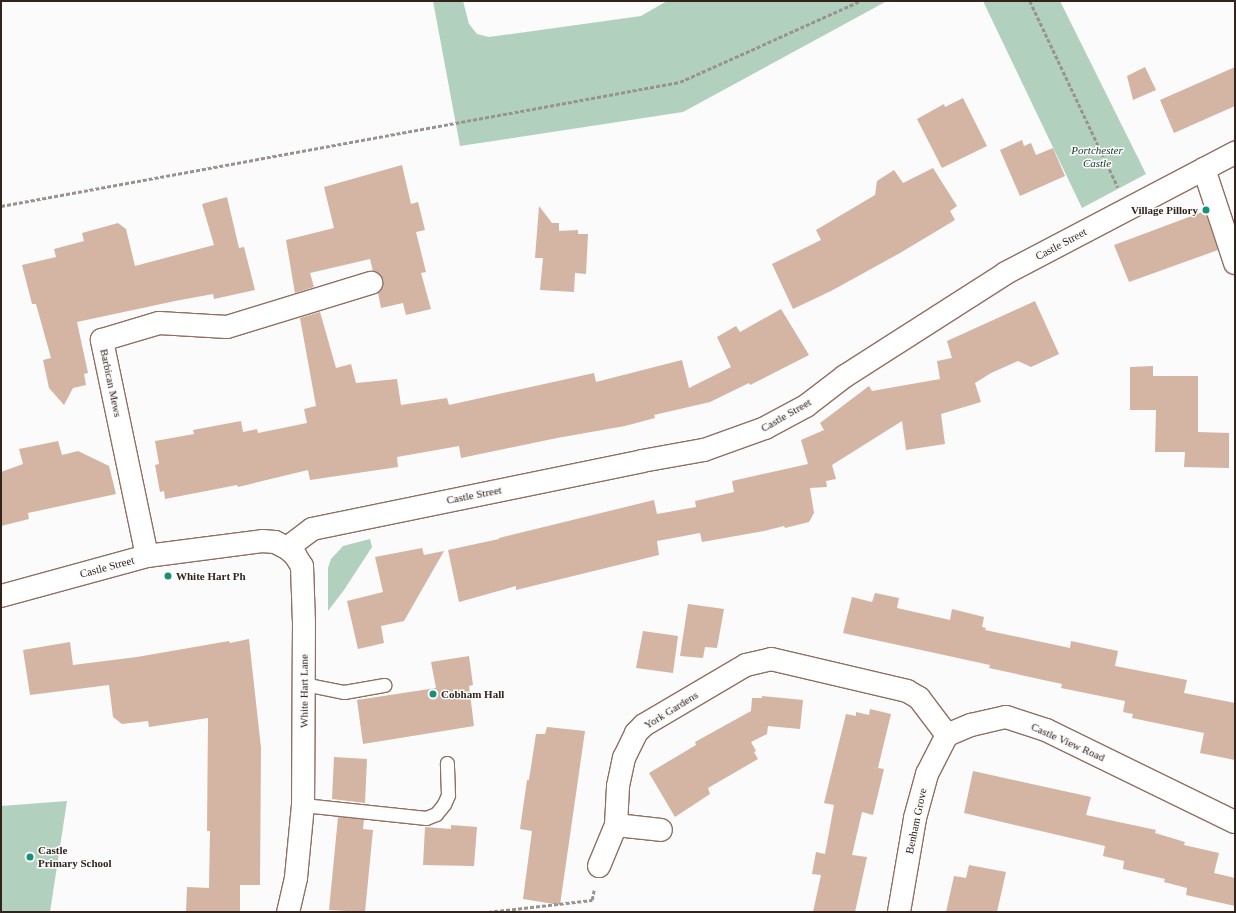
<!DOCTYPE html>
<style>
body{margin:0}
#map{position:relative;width:1236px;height:913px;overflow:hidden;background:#fbfbfb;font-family:"Times New Roman",serif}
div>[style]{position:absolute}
.green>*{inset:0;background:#b1d1be}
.building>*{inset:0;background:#d4b4a3}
.path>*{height:2.5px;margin-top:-1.25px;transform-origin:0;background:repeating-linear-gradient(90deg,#99938f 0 4px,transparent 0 6px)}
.roads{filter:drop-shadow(1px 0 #90705f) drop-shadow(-1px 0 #90705f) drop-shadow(0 1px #90705f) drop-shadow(0 -1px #90705f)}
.service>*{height:13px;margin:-6.5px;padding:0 6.5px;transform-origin:6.5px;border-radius:6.5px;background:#fff}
.minor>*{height:22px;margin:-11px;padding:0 11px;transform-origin:11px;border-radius:11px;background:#fff}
.tertiary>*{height:22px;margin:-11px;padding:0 11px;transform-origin:11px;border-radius:11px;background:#fff}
.dots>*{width:11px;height:11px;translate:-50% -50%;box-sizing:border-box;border:2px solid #fbfbfb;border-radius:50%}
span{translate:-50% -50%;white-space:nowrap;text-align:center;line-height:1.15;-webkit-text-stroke:3px #fbfbfb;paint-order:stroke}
.park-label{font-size:11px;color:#0d3723;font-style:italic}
.poi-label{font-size:11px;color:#32241d;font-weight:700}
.right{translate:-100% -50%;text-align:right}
.left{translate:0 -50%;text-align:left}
.street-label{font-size:11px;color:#32241d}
.frame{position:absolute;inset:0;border:2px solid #32241d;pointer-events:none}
</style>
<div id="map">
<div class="green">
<div style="clip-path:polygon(433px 1px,463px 1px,469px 24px,477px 34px,489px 37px,641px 16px,667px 1px,887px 1px,683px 112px,460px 146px)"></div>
<div style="clip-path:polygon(983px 1px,1060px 1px,1146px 174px,1082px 208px)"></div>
<div style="clip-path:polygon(370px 539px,372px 547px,344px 590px,328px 611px,328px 568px,331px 559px,343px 546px)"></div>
<div style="clip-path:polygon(67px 801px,50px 912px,1px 912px,1px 806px)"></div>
</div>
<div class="building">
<div style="clip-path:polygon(1145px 67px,1156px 90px,1133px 100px,1127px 76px)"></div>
<div style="clip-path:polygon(1235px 67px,1235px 106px,1174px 133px,1160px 100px)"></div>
<div style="clip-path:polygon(963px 98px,987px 146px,942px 168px,917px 119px,944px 104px,945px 107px)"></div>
<div style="clip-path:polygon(1022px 140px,1024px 146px,1031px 143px,1036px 155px,1053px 148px,1065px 176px,1020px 196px,1000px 150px)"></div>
<div style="clip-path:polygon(402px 165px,411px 204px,418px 202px,425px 230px,416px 232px,426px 272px,421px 273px,431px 309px,406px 315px,403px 303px,381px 308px,378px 293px,383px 286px,383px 280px,379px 274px,373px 271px,370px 259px,310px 273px,314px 287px,295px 293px,286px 240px,334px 228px,324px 187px)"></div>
<div style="clip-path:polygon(933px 168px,957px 206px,950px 211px,955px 220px,900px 253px,831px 291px,793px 309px,772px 264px,821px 240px,816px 230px,875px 195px,877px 181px,894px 170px,903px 183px)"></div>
<div style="clip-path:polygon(227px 197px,239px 248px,244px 247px,255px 290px,214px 299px,213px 294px,175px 301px,77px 322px,88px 373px,84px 374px,86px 385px,73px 388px,64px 405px,49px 388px,43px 360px,51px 358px,36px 304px,32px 304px,22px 265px,56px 257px,54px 249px,84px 241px,82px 233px,118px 223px,126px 229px,135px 266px,214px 245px,202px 204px)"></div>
<div style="clip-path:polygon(539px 206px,552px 223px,559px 223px,559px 231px,578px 230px,578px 234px,588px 234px,586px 274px,575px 273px,574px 292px,540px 290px,543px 258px,535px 258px)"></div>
<div style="clip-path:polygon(1205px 211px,1218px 250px,1129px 282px,1114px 245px)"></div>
<div style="clip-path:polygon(1035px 301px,1059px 354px,1031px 367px,1018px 361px,991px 373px,975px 383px,981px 402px,941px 414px,945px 444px,906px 450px,902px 421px,832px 465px,836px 479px,826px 481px,827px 487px,810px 488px,814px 513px,809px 522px,785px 528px,784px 526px,764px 531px,702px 542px,700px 533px,657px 541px,659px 555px,516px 590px,516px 586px,459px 602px,448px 550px,499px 539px,499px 538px,654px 500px,657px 514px,696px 507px,695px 501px,734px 492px,732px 481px,808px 464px,801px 440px,824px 430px,820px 423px,869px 386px,872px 391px,940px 379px,937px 361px,952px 358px,947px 341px)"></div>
<div style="clip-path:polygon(781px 309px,809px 355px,750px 385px,749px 383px,710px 402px,654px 415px,655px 418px,625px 426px,557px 438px,461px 458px,459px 446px,397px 457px,398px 467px,310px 480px,308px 470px,238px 487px,237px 485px,165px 499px,164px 491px,160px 492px,155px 465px,159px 464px,155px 441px,194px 434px,193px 430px,241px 421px,243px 432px,257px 429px,258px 433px,307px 423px,304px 409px,316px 406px,300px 318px,320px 312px,336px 368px,351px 364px,356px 383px,397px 379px,401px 405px,447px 398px,449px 405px,594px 373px,596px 382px,682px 360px,689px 388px,731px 367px,717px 337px,736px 326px,740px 332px)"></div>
<div style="clip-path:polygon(1153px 366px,1153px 376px,1198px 376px,1198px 432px,1229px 433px,1229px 468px,1184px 467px,1185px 452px,1155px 452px,1156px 410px,1130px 410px,1130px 367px)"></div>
<div style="clip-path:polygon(58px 441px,62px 455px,78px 451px,109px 466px,116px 494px,28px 513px,29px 519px,1px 526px,1px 472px,23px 464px,19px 449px)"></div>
<div style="clip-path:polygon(422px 548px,424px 555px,444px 551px,404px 621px,381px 626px,384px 643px,358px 649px,347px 601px,383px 592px,375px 557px)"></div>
<div style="clip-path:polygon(875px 593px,899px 598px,897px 608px,950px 620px,952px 609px,984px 617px,982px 627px,986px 628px,985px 630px,1070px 648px,1071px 641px,1118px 651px,1115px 666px,1187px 680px,1184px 693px,1235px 703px,1235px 760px,1200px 753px,1204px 733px,1132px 718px,1133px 714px,1123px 712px,1125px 701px,1061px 688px,1062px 684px,989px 668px,990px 665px,843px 633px,852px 597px,872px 602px)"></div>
<div style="clip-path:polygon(688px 604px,724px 609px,717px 648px,705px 647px,703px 658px,680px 656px)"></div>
<div style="clip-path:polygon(643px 631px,678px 636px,673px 673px,636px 668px)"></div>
<div style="clip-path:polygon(249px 639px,261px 748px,260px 885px,240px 885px,240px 912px,186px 912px,187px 887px,209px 888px,210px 831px,207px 831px,208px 718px,149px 727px,148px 721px,122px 724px,113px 717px,109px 685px,30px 695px,23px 650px,70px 642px,73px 665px,137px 657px,229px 641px,230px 643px)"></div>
<div style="clip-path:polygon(469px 656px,473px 685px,469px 686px,474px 726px,363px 744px,357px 700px,436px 688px,431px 662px)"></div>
<div style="clip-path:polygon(762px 696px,803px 700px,800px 729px,768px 726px,767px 734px,751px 742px,756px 751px,754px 752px,758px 759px,708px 788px,710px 794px,675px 817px,649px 773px,696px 745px,695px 742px,751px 711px,752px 698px,762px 698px)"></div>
<div style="clip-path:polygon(870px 709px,891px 714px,878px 768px,884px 769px,873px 815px,862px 812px,852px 855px,867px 857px,855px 912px,813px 912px,821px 875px,812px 874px,816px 852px,825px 854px,834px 805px,824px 803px,846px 714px,856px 716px,856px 712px,869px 715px)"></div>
<div style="clip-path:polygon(547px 727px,585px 731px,560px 905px,523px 899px,532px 831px,520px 829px,527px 780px,529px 780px,536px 734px,545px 734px)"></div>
<div style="clip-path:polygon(334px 757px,367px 759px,365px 803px,332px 799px)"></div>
<div style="clip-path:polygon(973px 771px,1091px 797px,1086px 815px,1156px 830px,1155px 833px,1185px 842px,1184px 845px,1219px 853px,1214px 873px,1235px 878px,1235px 906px,1186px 895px,1187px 888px,1164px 882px,1165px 879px,1123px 869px,1124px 861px,1103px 856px,1105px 846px,964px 813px)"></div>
<div style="clip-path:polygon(338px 817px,364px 819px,363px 829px,373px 830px,365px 912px,329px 910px)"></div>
<div style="clip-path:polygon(451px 825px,477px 827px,474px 866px,423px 865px,425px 827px,451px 829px)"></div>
<div style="clip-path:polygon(969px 865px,1006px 872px,997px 912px,946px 912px,954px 876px,966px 878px)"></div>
</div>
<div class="path">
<div style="left:1030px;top:1px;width:206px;rotate:64.7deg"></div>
<div style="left:1px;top:206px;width:690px;rotate:-10.35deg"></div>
<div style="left:680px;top:82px;width:197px;rotate:-24.2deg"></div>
<div style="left:488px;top:912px;width:105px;rotate:-6.6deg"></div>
<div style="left:592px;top:900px;width:10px;rotate:-79deg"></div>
</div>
<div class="roads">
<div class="service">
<div style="left:304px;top:684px;width:41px;rotate:11.3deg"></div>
<div style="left:344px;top:692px;width:41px;rotate:-9.9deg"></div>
<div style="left:303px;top:805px;width:124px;rotate:6deg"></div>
<div style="left:426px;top:818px;width:11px;rotate:-22deg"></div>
<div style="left:436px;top:814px;width:13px;rotate:-51deg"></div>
<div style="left:444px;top:804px;width:10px;rotate:-66deg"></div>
<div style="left:448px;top:795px;width:32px;rotate:-92deg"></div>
</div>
<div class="minor">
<div style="left:1204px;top:169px;width:99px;rotate:71.7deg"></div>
<div style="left:287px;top:548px;width:31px;rotate:-37deg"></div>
<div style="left:312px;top:529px;width:337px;rotate:-11.6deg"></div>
<div style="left:642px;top:461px;width:63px;rotate:-10.1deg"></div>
<div style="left:704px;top:450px;width:65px;rotate:-19.8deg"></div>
<div style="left:765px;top:428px;width:47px;rotate:-28.2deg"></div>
<div style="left:806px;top:406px;width:49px;rotate:-37.6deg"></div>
<div style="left:845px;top:376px;width:191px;rotate:-32.6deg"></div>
<div style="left:1006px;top:273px;width:259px;rotate:-27.7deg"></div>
<div style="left:147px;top:556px;width:221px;rotate:-101.8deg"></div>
<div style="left:102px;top:340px;width:59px;rotate:-16.6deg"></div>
<div style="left:159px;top:323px;width:68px;rotate:3.4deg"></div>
<div style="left:227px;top:327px;width:151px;rotate:-17deg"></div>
<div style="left:947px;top:735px;width:26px;rotate:-23deg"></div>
<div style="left:971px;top:725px;width:36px;rotate:-13deg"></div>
<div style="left:1006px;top:717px;width:42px;rotate:18deg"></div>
<div style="left:1046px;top:730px;width:210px;rotate:26deg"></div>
<div style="left:616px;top:825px;width:45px;rotate:6.3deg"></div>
<div style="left:599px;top:866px;width:44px;rotate:-67.5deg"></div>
<div style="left:616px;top:825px;width:39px;rotate:-87deg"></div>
<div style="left:618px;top:786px;width:29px;rotate:-78deg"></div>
<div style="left:624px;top:758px;width:28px;rotate:-64deg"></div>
<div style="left:636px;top:733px;width:11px;rotate:-45deg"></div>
<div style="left:644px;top:725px;width:118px;rotate:-30.5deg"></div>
<div style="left:746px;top:665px;width:26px;rotate:-13deg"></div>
<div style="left:771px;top:659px;width:140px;rotate:13.2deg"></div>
<div style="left:907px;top:691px;width:14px;rotate:30deg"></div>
<div style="left:919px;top:698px;width:46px;rotate:52.9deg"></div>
<div style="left:899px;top:912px;width:95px;rotate:-80.3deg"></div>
<div style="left:915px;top:818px;width:46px;rotate:-74.7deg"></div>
<div style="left:927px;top:774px;width:44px;rotate:-62.9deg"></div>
</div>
<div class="tertiary">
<div style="left:1px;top:596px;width:151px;rotate:-15.3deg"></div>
<div style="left:147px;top:556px;width:116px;rotate:-7.4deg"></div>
<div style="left:262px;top:541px;width:13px;rotate:4deg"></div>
<div style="left:275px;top:542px;width:13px;rotate:27deg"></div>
<div style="left:287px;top:548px;width:11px;rotate:41deg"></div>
<div style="left:295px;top:555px;width:13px;rotate:58deg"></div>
<div style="left:302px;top:566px;width:56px;rotate:88deg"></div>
<div style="left:304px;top:622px;width:183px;rotate:90.3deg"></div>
<div style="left:303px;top:805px;width:73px;rotate:95.5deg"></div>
<div style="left:296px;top:878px;width:35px;rotate:103deg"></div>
</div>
</div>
<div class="dots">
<div style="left:1206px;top:210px;background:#149177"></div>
<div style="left:168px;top:576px;background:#149177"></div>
<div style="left:433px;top:694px;background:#149177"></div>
<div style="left:30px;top:857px;background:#149177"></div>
</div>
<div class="park-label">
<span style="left:1097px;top:157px">Portchester<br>Castle</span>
</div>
<div class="poi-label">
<span class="right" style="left:1198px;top:210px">Village Pillory</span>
<span class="left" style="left:176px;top:576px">White Hart Ph</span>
<span class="left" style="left:441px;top:694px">Cobham Hall</span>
<span class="left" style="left:38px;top:857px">Castle<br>Primary School</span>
</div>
<div class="street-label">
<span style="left:1061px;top:244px;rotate:-28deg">Castle Street</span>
<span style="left:111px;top:383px;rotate:78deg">Barbican Mews</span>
<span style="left:786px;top:415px;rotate:-30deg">Castle Street</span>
<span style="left:474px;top:495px;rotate:-11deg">Castle Street</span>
<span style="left:107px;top:567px;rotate:-15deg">Castle Street</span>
<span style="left:304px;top:691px;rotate:-90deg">White Hart Lane</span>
<span style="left:671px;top:710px;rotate:-32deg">York Gardens</span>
<span style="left:1068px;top:742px;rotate:24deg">Castle View Road</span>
<span style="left:916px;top:821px;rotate:-78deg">Benham Grove</span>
</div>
<div class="frame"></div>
</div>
